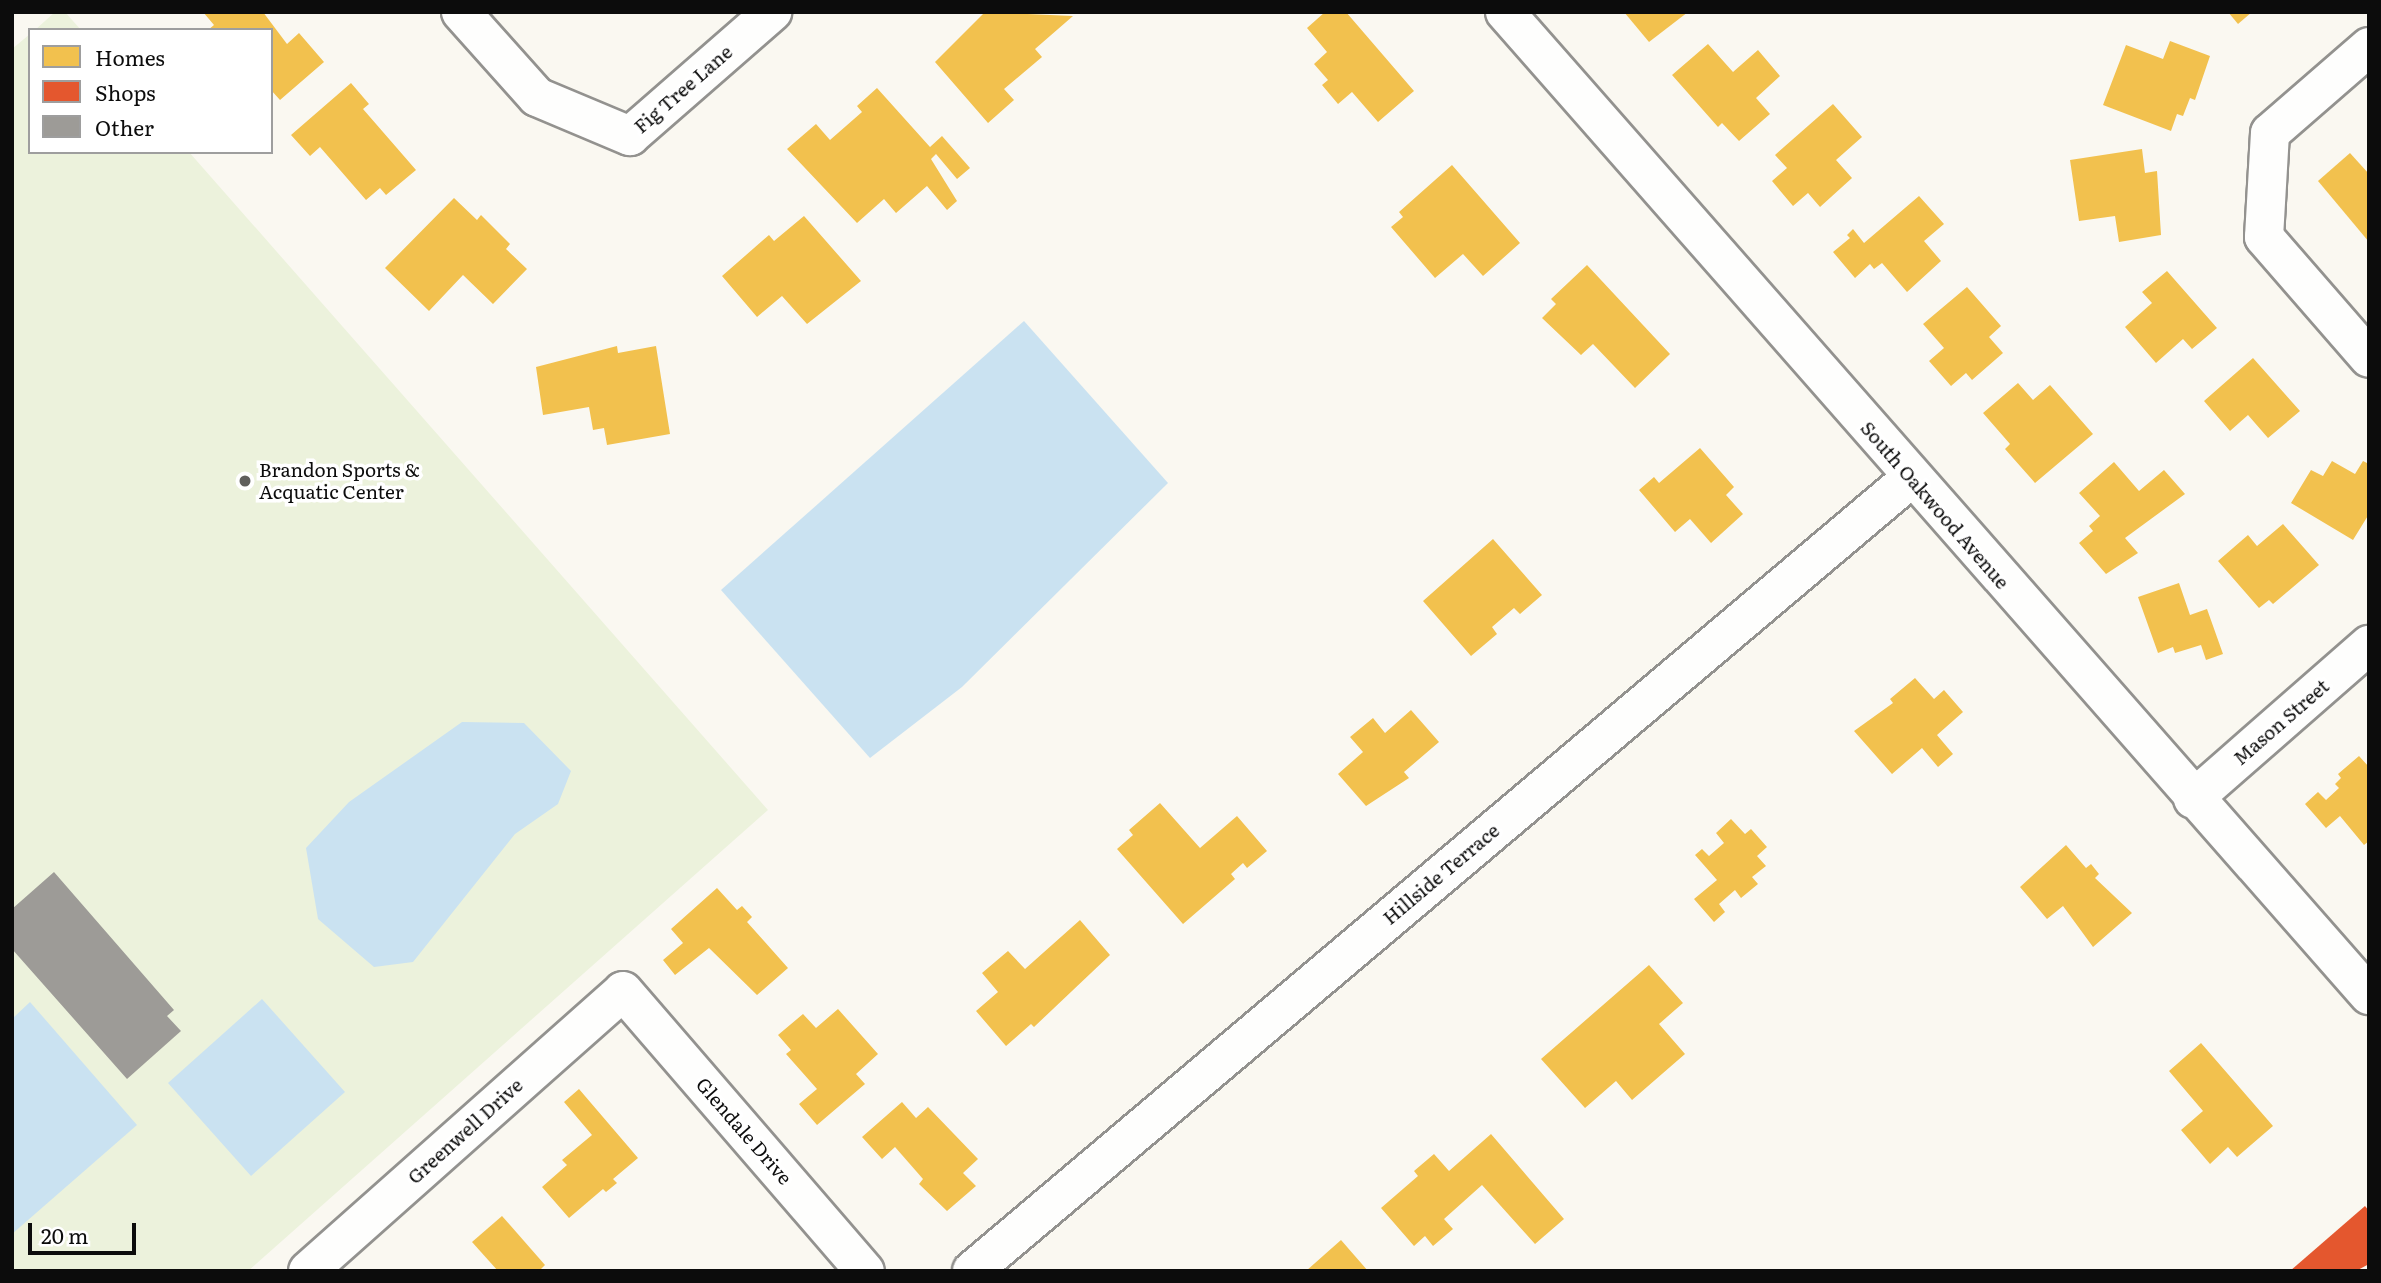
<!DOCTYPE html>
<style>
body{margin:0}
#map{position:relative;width:2381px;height:1283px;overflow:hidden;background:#faf8f1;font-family:Literata,serif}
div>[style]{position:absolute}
.pitch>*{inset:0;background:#ecf2dc}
.water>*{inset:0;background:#cae2f1}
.homes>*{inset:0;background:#f2c14e}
.shops>*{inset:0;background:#e4572e}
.building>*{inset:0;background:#9d9b97}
.roads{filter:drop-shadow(2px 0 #93928f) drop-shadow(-2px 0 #93928f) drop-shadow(0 2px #93928f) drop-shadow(0 -2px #93928f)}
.minor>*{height:38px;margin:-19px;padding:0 19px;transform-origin:19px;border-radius:19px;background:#fefefd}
.dots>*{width:19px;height:19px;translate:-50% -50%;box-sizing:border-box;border:4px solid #fff;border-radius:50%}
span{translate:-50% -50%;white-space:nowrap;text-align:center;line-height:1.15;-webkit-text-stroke:7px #fff;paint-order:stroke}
.street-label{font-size:19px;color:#0c0c0c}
.poi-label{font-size:19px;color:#0c0c0c}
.left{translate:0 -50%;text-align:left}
.frame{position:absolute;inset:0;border:14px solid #0c0c0c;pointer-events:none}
.legend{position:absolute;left:28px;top:28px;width:245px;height:126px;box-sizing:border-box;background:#fff;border:2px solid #9e9e9e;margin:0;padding:9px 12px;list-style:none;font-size:21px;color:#0c0c0c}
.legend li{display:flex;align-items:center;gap:14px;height:35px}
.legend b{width:35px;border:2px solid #9e9e9e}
.scale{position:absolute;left:28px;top:1223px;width:108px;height:32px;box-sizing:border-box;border:4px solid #0c0c0c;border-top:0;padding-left:9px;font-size:21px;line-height:24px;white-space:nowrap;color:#0c0c0c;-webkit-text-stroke:5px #fff;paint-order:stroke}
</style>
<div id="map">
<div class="pitch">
<div style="clip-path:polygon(55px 12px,65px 12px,81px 30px,35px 30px)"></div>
<div style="clip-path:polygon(30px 34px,30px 152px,189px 152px,768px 810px,248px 1271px,12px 1271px,12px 49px)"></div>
</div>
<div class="water">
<div style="clip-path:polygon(1024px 321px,1168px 483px,962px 687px,870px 758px,721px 590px)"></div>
<div style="clip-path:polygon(462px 722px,524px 723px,571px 771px,558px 804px,515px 834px,413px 962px,374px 967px,318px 919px,306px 848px,349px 802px)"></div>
<div style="clip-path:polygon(262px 999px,345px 1092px,251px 1176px,168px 1083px)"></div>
<div style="clip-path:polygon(30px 1002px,137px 1125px,12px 1234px,12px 1019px)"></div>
</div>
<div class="homes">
<div style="clip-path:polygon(203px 12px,263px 12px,287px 44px,299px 33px,324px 62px,280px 100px,271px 90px,271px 30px,208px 30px,214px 25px)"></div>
<div style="clip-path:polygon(985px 12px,1073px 16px,1035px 49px,1042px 57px,1004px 89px,1014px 100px,988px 123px,935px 62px)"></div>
<div style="clip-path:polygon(1325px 12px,1346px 12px,1414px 91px,1378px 122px,1352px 92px,1338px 104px,1322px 85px,1328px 80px,1314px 64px,1327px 52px,1307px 28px)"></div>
<div style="clip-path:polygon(1624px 12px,1688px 12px,1649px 42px)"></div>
<div style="clip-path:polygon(2228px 12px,2252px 12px,2238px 24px)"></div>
<div style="clip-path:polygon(2170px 41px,2210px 56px,2195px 100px,2190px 98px,2183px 116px,2177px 114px,2171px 131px,2103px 105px,2126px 45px,2163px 59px)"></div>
<div style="clip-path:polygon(1708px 44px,1733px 72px,1758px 50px,1780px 76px,1756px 98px,1770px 114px,1739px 141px,1722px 123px,1718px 127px,1672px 75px)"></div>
<div style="clip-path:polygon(351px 83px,369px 104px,363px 109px,416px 170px,386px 195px,380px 188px,366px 200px,320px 147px,310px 156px,291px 135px)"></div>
<div style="clip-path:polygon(877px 88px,930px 147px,942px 136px,970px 168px,957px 179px,936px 154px,931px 159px,957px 201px,947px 210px,927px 186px,896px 213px,884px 199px,857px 223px,787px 149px,816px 124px,830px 140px,862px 112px,857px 106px)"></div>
<div style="clip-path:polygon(1833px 104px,1862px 137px,1836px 160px,1852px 178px,1820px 207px,1808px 193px,1793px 206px,1772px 181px,1787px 168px,1775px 155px)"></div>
<div style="clip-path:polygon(2142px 149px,2145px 173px,2157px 171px,2161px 235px,2119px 242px,2115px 216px,2079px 221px,2070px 160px)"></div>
<div style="clip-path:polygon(2350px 153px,2369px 174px,2369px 242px,2318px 181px)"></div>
<div style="clip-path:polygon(1452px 165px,1520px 243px,1483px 276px,1463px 254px,1435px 278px,1391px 227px,1403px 217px,1399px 212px)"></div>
<div style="clip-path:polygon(1919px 196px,1944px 224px,1924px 241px,1941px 261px,1907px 292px,1882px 263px,1874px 269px,1870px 264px,1855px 278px,1833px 252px,1850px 238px,1847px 235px,1853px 229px,1864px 243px)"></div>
<div style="clip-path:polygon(454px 198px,477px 220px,481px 215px,510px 244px,506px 249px,527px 269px,493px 304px,463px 275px,429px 311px,385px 268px)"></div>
<div style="clip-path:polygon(804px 216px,861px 281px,807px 324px,782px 296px,757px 317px,722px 276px,769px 235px,774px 241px)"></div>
<div style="clip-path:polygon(1587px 265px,1670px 354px,1635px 388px,1593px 344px,1581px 355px,1542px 318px,1556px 304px,1551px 299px)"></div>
<div style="clip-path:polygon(2167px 271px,2217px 328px,2192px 349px,2183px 339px,2156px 363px,2125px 327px,2152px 303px,2142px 292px)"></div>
<div style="clip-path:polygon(1967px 287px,2001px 326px,1989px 337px,2003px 353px,1972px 380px,1966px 373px,1951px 386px,1929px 361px,1944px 348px,1923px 324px)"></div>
<div style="clip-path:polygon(617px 346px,618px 353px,656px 346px,670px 434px,607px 445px,604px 428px,593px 430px,589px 407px,543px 415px,536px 367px)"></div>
<div style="clip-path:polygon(2253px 358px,2300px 411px,2268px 438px,2248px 415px,2230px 431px,2204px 401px)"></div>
<div style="clip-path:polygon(2018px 383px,2033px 400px,2050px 385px,2093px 434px,2035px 483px,2005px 449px,2010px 444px,1983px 413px)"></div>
<div style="clip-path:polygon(1700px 448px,1734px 487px,1726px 495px,1743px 514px,1711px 543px,1690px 519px,1675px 532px,1639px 490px,1654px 477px,1659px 483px)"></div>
<div style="clip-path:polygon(2332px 461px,2355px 474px,2363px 461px,2369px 464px,2369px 514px,2353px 540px,2291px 503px,2311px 470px,2323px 476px)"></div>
<div style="clip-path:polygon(2114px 462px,2139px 491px,2164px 470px,2185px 494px,2125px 538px,2138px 553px,2106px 574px,2079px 543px,2093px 531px,2089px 526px,2100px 516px,2079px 493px)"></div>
<div style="clip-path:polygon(2283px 524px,2319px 565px,2273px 604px,2269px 600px,2259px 608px,2218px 561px,2248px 535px,2257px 546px)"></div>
<div style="clip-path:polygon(1493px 539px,1542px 595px,1520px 614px,1514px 608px,1492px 627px,1497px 634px,1471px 656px,1423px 601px)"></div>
<div style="clip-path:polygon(2179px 583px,2190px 615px,2207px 609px,2223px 654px,2206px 660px,2201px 645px,2175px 653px,2173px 647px,2158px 653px,2138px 597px)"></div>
<div style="clip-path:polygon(1915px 678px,1934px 699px,1944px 690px,1963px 712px,1937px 735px,1953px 754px,1938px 767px,1922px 748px,1892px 774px,1854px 731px,1893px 703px,1890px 699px)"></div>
<div style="clip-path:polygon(1411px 710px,1439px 742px,1404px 772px,1409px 778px,1366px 806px,1338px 774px,1363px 752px,1350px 737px,1373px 718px,1385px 733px)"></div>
<div style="clip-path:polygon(2359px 756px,2369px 767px,2369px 841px,2364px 845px,2340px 816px,2326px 828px,2305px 804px,2318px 792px,2326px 800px,2339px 788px,2335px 784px,2341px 778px,2338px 774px)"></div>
<div style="clip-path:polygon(1160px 803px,1200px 848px,1237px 816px,1267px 851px,1247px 868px,1243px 863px,1231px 874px,1235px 879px,1183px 924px,1117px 849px,1133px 835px,1129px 830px)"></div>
<div style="clip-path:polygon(1731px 819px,1745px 834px,1751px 829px,1767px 847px,1757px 856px,1766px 866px,1752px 877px,1758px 884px,1741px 898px,1735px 890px,1719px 904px,1725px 912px,1714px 922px,1694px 899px,1717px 880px,1695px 855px,1702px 849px,1709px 856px,1724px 843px,1716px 833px)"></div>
<div style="clip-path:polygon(2066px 845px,2086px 868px,2091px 864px,2099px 874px,2095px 878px,2132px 913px,2093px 947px,2063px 906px,2047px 919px,2020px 887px)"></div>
<div style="clip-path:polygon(717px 888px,737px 910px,742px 906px,752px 917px,747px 922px,788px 968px,757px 995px,709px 948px,675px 975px,663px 960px,683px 943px,671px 929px)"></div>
<div style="clip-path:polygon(1080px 920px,1110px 955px,1034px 1027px,1031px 1024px,1006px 1046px,976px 1011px,998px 992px,982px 973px,1008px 951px,1025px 969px)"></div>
<div style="clip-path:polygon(1649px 965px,1683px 1003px,1659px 1024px,1685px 1054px,1632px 1100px,1616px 1081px,1585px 1108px,1541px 1059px)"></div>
<div style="clip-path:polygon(838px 1009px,878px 1054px,856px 1074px,865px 1084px,817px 1125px,799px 1104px,817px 1089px,786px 1054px,791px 1050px,778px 1035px,803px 1014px,816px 1028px)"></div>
<div style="clip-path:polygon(2201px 1043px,2273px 1126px,2237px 1157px,2228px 1147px,2210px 1164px,2181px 1130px,2203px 1111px,2169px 1071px)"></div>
<div style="clip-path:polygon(579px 1089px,638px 1158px,613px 1179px,617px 1183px,606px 1192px,603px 1189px,569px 1218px,542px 1187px,567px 1165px,562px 1160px,592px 1135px,564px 1102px)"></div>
<div style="clip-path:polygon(902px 1102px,916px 1118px,928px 1107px,978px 1159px,963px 1173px,976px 1186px,947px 1211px,919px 1184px,923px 1179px,895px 1147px,882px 1159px,862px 1137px)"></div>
<div style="clip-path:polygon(1491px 1134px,1564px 1219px,1535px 1244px,1482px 1185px,1444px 1219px,1453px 1229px,1433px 1246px,1425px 1236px,1414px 1246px,1381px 1208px,1418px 1176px,1414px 1171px,1434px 1154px,1449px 1171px)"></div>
<div style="clip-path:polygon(502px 1216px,545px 1265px,539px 1271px,498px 1271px,472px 1242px)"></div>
<div style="clip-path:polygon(1341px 1240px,1368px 1271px,1306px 1271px)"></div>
</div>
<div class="shops">
<div style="clip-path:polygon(2365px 1206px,2369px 1211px,2369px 1264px,2356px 1271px,2290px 1271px)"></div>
</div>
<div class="building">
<div style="clip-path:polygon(54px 872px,174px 1010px,167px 1016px,181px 1031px,127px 1079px,12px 949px,12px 909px)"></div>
</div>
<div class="roads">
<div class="minor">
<div style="left:461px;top:12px;width:114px;rotate:48.2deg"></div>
<div style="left:537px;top:97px;width:101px;rotate:22.8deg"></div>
<div style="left:630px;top:136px;width:189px;rotate:-41.1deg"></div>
<div style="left:1505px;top:12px;width:1309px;rotate:48.69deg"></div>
<div style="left:2369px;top:47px;width:131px;rotate:139deg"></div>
<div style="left:2270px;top:133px;width:104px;rotate:93.3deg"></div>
<div style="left:2264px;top:237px;width:160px;rotate:49deg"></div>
<div style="left:2193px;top:799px;width:234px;rotate:-41.2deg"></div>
<div style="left:308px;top:1271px;width:421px;rotate:-41.6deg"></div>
<div style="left:623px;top:991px;width:370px;rotate:49.2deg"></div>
<div style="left:972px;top:1271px;width:1229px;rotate:-40.18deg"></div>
</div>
</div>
<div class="dots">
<div style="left:245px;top:481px;background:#5f5f5c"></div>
</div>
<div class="street-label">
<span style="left:683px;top:89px;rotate:-41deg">Fig Tree Lane</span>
<span style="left:1935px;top:505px;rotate:49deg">South Oakwood Avenue</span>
<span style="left:2281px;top:722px;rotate:-41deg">Mason Street</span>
<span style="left:1441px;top:874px;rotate:-40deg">Hillside Terrace</span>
<span style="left:465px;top:1131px;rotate:-42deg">Greenwell Drive</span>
<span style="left:744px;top:1131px;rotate:49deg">Glendale Drive</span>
</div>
<div class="poi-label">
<span class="left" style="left:259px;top:481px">Brandon Sports &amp;<br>Acquatic Center</span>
</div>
<div class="frame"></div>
<ul class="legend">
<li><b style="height:19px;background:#f2c14e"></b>Homes</li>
<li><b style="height:19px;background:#e4572e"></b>Shops</li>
<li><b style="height:19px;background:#9d9b97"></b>Other</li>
</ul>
<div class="scale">20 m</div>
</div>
